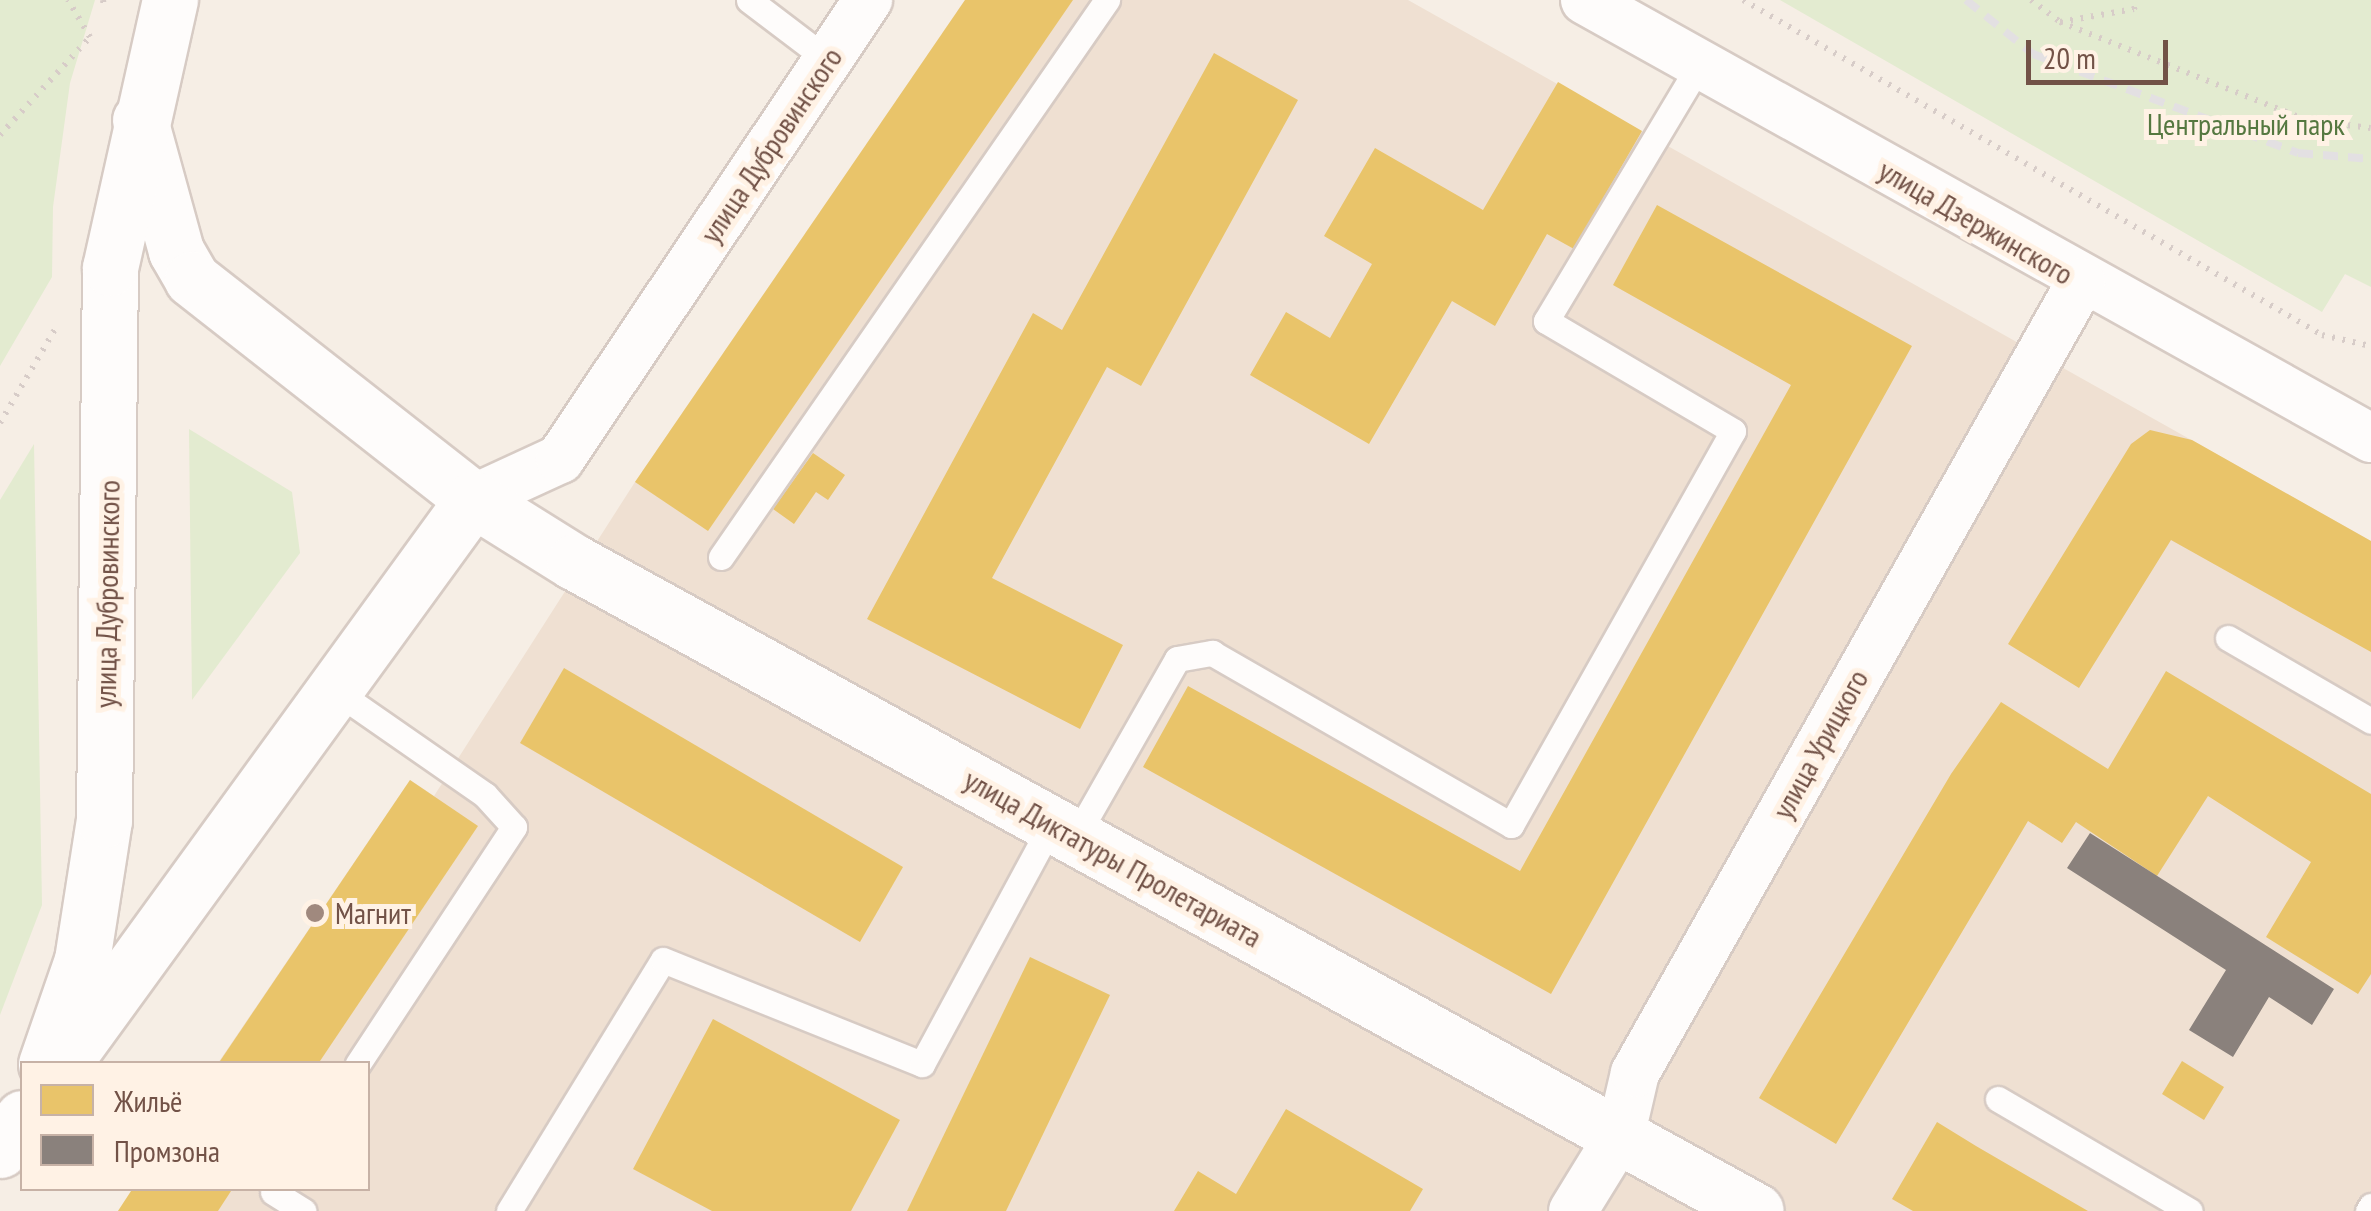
<!DOCTYPE html>
<meta charset="utf-8">
<style>
body{margin:0}
#map{position:relative;width:2371px;height:1211px;overflow:hidden;background:#f6eee5;font-family:"PT Sans Narrow",sans-serif}
div>[style]{position:absolute}
.residential>*{inset:0;background:#efe0d2}
.green>*{inset:0;background:#e3ebd0}
.homes>*{inset:0;background:#e9c46a}
.industry>*{inset:0;background:#8a817c}
.path>*{height:6px;margin-top:-3px;transform-origin:0;background:repeating-linear-gradient(90deg,#d7ccc8 0 2.5px,transparent 0 10.5px)}
.roads{filter:drop-shadow(2px 0 #d7cbc4) drop-shadow(-2px 0 #d7cbc4) drop-shadow(0 2px #d7cbc4) drop-shadow(0 -2px #d7cbc4)}
.lane>*{height:25px;margin:-12.5px;padding:0 12.5px;transform-origin:12.5px;border-radius:12.5px;background:#fefcfb}
.street>*{height:48px;margin:-24px;padding:0 24px;transform-origin:24px;border-radius:24px;background:#fefcfb}
.secondary>*{height:55px;margin:-27.5px;padding:0 27.5px;transform-origin:27.5px;border-radius:27.5px;background:#fefcfb}
.rail>*{height:8px;margin-top:-4px;transform-origin:0;background:repeating-linear-gradient(90deg,#e3e0e2 0 15px,transparent 0 25px)}
.dots>*{width:28px;height:28px;translate:-50% -50%;box-sizing:border-box;border:5px solid #fff2e5;border-radius:50%}
span{translate:-50% -50%;white-space:nowrap;text-align:center;line-height:1.15;-webkit-text-stroke:10px #fff2e5;paint-order:stroke}
.park-label{font-size:30px;color:#557840}
.street-label{font-size:30px;color:#725247}
.poi-label{font-size:30px;color:#725247}
.left{translate:0 -50%;text-align:left}
.legend{position:absolute;left:20px;top:1061px;width:350px;height:130px;box-sizing:border-box;background:#fff2e5;border:2px solid #c7b2a6;margin:0;padding:12px 18px;list-style:none;font-size:30px;color:#725247}
.legend li{display:flex;align-items:center;gap:20px;height:50px}
.legend b{width:50px;border:2px solid #c7b2a6}
.scale{position:absolute;left:2026px;top:40px;width:142px;height:45px;box-sizing:border-box;border:5px solid #725247;border-top:0;padding-left:12px;font-size:30px;line-height:35px;white-space:nowrap;color:#725247;-webkit-text-stroke:8px #fff2e5;paint-order:stroke}
</style>
<div id="map">
<div class="residential">
<div style="clip-path:polygon(965px 0,1408px 0,2371px 541px,2371px 1211px,118px 1211px,133px 1189px,368px 1188px,368px 1064px,218px 1063px,410px 780px,434px 796px,635px 482px)"></div>
</div>
<div class="green">
<div style="clip-path:polygon(0 0,95px 0,70px 83px,53px 207px,52px 277px,0 366px)"></div>
<div style="clip-path:polygon(1780px 0,2371px 0,2371px 287px,2345px 274px,2322px 312px)"></div>
<div style="clip-path:polygon(189px 429px,292px 492px,300px 553px,192px 700px)"></div>
<div style="clip-path:polygon(34px 444px,42px 905px,0 1015px,0 500px)"></div>
</div>
<div class="homes">
<div style="clip-path:polygon(965px 0,1073px 0,708px 531px,635px 482px)"></div>
<div style="clip-path:polygon(1214px 53px,1298px 100px,1141px 386px,1107px 367px,992px 578px,1123px 645px,1080px 729px,867px 619px,1033px 313px,1062px 330px)"></div>
<div style="clip-path:polygon(1558px 82px,1642px 131px,1574px 249px,1547px 234px,1495px 326px,1452px 301px,1369px 444px,1250px 375px,1286px 312px,1330px 338px,1372px 264px,1324px 236px,1375px 148px,1483px 210px)"></div>
<div style="clip-path:polygon(1657px 205px,1912px 346px,1551px 994px,1143px 767px,1188px 686px,1520px 871px,1791px 385px,1613px 285px)"></div>
<div style="clip-path:polygon(2150px 430px,2192px 440px,2371px 541px,2371px 652px,2171px 540px,2079px 688px,2008px 644px,2131px 444px)"></div>
<div style="clip-path:polygon(813px 453px,845px 475px,828px 500px,816px 492px,794px 524px,773px 509px)"></div>
<div style="clip-path:polygon(564px 668px,903px 867px,860px 942px,520px 743px)"></div>
<div style="clip-path:polygon(2166px 671px,2371px 794px,2371px 974px,2358px 994px,2266px 937px,2311px 862px,2208px 796px,2157px 876px,2076px 822px,2062px 843px,2028px 821px,1836px 1144px,1759px 1098px,1951px 774px,2001px 702px,2108px 769px)"></div>
<div style="clip-path:polygon(410px 780px,478px 826px,318px 1064px,218px 1064px)"></div>
<div style="clip-path:polygon(1030px 957px,1110px 995px,1006px 1211px,907px 1211px)"></div>
<div style="clip-path:polygon(713px 1019px,900px 1120px,851px 1211px,712px 1211px,633px 1169px)"></div>
<div style="clip-path:polygon(2182px 1061px,2224px 1087px,2204px 1120px,2162px 1094px)"></div>
<div style="clip-path:polygon(1286px 1109px,1423px 1189px,1410px 1211px,1174px 1211px,1198px 1171px,1236px 1194px)"></div>
<div style="clip-path:polygon(1937px 1122px,1976px 1146px,2088px 1211px,1913px 1211px,1892px 1199px)"></div>
<div style="clip-path:polygon(133px 1188px,233px 1188px,218px 1211px,118px 1211px)"></div>
</div>
<div class="industry">
<div style="clip-path:polygon(2090px 833px,2334px 989px,2312px 1025px,2269px 997px,2233px 1057px,2189px 1030px,2226px 970px,2067px 868px)"></div>
</div>
<div class="path">
<div style="left:103px;top:0;width:7px;rotate:82deg"></div>
<div style="left:1743px;top:0;width:669px;rotate:30.05deg"></div>
<div style="left:2322px;top:335px;width:50px;rotate:12.7deg"></div>
<div style="left:2031px;top:0;width:36px;rotate:37deg"></div>
<div style="left:2060px;top:22px;width:75px;rotate:-10deg"></div>
<div style="left:2134px;top:9px;width:9px;rotate:-72deg"></div>
<div style="left:2060px;top:22px;width:265px;rotate:21.7deg"></div>
<div style="left:2306px;top:120px;width:65px;rotate:7deg"></div>
<div style="left:0;top:135px;width:133px;rotate:-47.4deg"></div>
<div style="left:90px;top:37px;width:43px;rotate:-120.7deg"></div>
<div style="left:0;top:423px;width:113px;rotate:-59.6deg"></div>
</div>
<div class="roads">
<div class="lane">
<div style="left:749px;top:0;width:99px;rotate:37.2deg"></div>
<div style="left:721px;top:557px;width:678px;rotate:-55.28deg"></div>
<div style="left:2228px;top:638px;width:165px;rotate:30.1deg"></div>
<div style="left:334px;top:690px;width:184px;rotate:34.8deg"></div>
<div style="left:485px;top:795px;width:43px;rotate:47.8deg"></div>
<div style="left:514px;top:827px;width:284px;rotate:123.4deg"></div>
<div style="left:1075px;top:838px;width:206px;rotate:-60.3deg"></div>
<div style="left:1177px;top:659px;width:36px;rotate:-10deg"></div>
<div style="left:1212px;top:653px;width:345px;rotate:29.9deg"></div>
<div style="left:1511px;top:825px;width:452px;rotate:-60.6deg"></div>
<div style="left:1733px;top:431px;width:217px;rotate:-149.5deg"></div>
<div style="left:1546px;top:321px;width:298px;rotate:-59.1deg"></div>
<div style="left:1998px;top:1099px;width:222px;rotate:30.3deg"></div>
<div style="left:273px;top:1192px;width:36px;rotate:32deg"></div>
<div style="left:509px;top:1211px;width:294px;rotate:-58.5deg"></div>
<div style="left:663px;top:960px;width:279px;rotate:21.9deg"></div>
<div style="left:922px;top:1064px;width:272px;rotate:-61.6deg"></div>
<div style="left:2368px;top:1211px;width:6px;rotate:-59deg"></div>
</div>
<div class="street">
<div style="left:1585px;top:0;width:900px;rotate:29.13deg"></div>
<div style="left:473px;top:499px;width:96px;rotate:-24.7deg"></div>
<div style="left:560px;top:459px;width:553px;rotate:-56.14deg"></div>
<div style="left:1573px;top:1211px;width:92px;rotate:-58.4deg"></div>
<div style="left:1621px;top:1133px;width:62px;rotate:-76.9deg"></div>
<div style="left:1635px;top:1073px;width:908px;rotate:-60.58deg"></div>
</div>
<div class="secondary">
<div style="left:140px;top:120px;width:136px;rotate:74.6deg"></div>
<div style="left:176px;top:251px;width:32px;rotate:60deg"></div>
<div style="left:192px;top:279px;width:357px;rotate:38.1deg"></div>
<div style="left:473px;top:499px;width:119px;rotate:32deg"></div>
<div style="left:574px;top:562px;width:1348px;rotate:28.77deg"></div>
<div style="left:66px;top:1059px;width:692px;rotate:-53.99deg"></div>
<div style="left:46px;top:1064px;width:110px;rotate:-70.9deg"></div>
<div style="left:82px;top:960px;width:142px;rotate:-81.1deg"></div>
<div style="left:104px;top:820px;width:552px;rotate:-89.38deg"></div>
<div style="left:110px;top:268px;width:275px;rotate:-77.4deg"></div>
<div style="left:0;top:1150px;width:39px;rotate:-55deg"></div>
</div>
</div>
<div class="rail">
<div style="left:1966px;top:0;width:86px;rotate:38.9deg"></div>
<div style="left:2033px;top:54px;width:283px;rotate:20.5deg"></div>
<div style="left:2298px;top:153px;width:73px;rotate:4.7deg"></div>
</div>
<div class="dots">
<div style="left:315px;top:913px;background:#a0897e"></div>
</div>
<div class="park-label">
<span style="left:2246px;top:124px">Центральный парк</span>
</div>
<div class="street-label">
<span style="left:771px;top:145px;rotate:-56deg">улица Дубровинского</span>
<span style="left:1976px;top:222px;rotate:30deg">улица Дзержинского</span>
<span style="left:107px;top:594px;rotate:-89deg">улица Дубровинского</span>
<span style="left:1820px;top:744px;rotate:-61deg">улица Урицкого</span>
<span style="left:1113px;top:858px;rotate:29deg">улица Диктатуры Пролетариата</span>
</div>
<div class="poi-label">
<span class="left" style="left:335px;top:913px">Магнит</span>
</div>
<ul class="legend">
<li><b style="height:28px;background:#e9c46a"></b>Жильё</li>
<li><b style="height:28px;background:#8a817c"></b>Промзона</li>
</ul>
<div class="scale">20 m</div>
</div>
